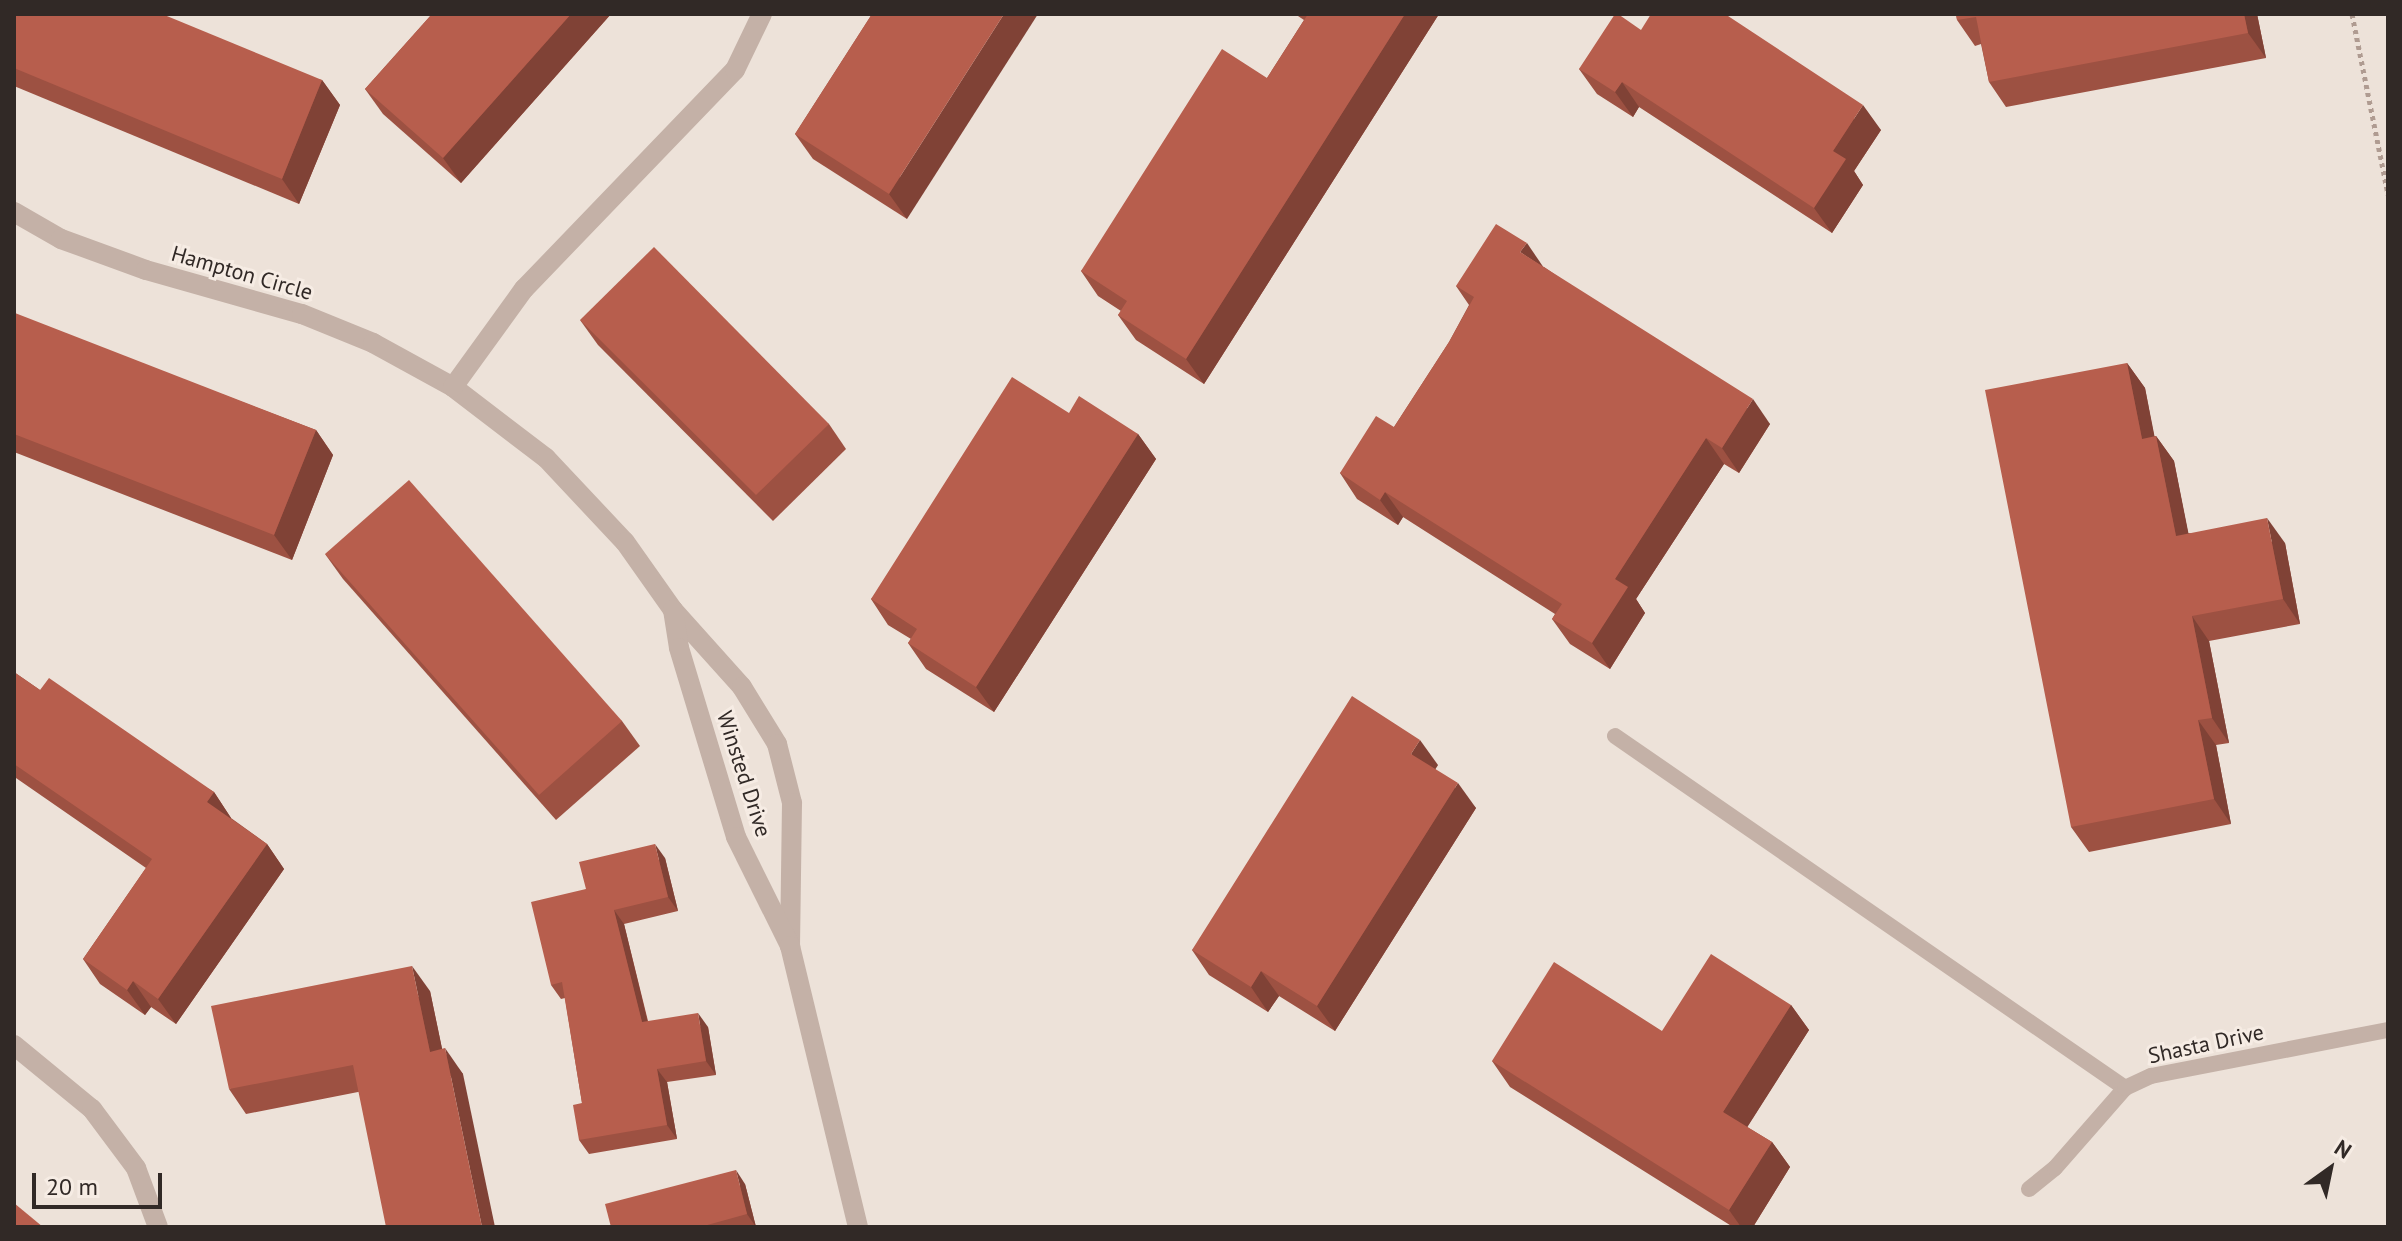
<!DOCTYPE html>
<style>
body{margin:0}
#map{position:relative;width:2402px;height:1241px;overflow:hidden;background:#ede2d9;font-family:"PT Sans",sans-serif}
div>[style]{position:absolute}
.path>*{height:5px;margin-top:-2.5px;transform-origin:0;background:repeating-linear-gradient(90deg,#af9b91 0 4px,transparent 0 8px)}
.lane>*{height:16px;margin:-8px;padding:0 8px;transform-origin:8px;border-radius:8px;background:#c4b1a7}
.street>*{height:20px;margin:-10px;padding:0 10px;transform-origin:10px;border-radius:10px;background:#c4b1a7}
.wall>*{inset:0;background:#9d5142}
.shaded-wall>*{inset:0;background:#804236}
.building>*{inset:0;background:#b75e4d}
span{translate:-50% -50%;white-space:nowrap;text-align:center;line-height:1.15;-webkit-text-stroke:6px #f6ece4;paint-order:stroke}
.street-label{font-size:22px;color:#312926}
.frame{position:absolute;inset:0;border:16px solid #312926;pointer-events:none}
.north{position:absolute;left:2290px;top:1129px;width:80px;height:80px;-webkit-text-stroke:6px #f6ece4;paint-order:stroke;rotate:33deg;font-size:22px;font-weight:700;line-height:32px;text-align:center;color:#312926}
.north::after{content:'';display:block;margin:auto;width:28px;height:36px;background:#312926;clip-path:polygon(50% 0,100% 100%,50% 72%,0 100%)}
.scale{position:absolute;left:32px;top:1173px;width:130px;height:36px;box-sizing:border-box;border:4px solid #312926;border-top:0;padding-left:10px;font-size:24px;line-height:28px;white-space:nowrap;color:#312926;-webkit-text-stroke:6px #f6ece4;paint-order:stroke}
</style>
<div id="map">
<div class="path">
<div style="left:2352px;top:14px;width:184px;rotate:78.7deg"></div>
</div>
<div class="lane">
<div style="left:1615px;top:736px;width:620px;rotate:34.61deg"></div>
<div style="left:2029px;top:1189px;width:33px;rotate:-39deg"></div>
<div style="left:2055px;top:1168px;width:106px;rotate:-48.8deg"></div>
<div style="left:2125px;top:1088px;width:29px;rotate:-25deg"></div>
<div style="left:2151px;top:1076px;width:241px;rotate:-11deg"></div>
</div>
<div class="street">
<div style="left:14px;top:212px;width:54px;rotate:29.9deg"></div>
<div style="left:61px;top:239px;width:90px;rotate:20deg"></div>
<div style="left:146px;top:270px;width:162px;rotate:15.8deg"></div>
<div style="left:302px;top:314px;width:77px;rotate:22.2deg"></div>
<div style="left:373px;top:343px;width:91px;rotate:28.8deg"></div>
<div style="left:453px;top:387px;width:117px;rotate:37.4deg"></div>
<div style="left:546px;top:458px;width:115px;rotate:46.8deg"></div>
<div style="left:625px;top:542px;width:83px;rotate:54.8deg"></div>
<div style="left:673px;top:610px;width:103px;rotate:48.1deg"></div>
<div style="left:742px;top:687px;width:67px;rotate:58.4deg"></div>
<div style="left:777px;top:744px;width:61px;rotate:75.7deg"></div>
<div style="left:792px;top:803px;width:143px;rotate:90.8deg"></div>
<div style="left:453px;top:387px;width:121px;rotate:-54.1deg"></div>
<div style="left:524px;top:289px;width:304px;rotate:-46.1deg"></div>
<div style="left:735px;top:70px;width:62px;rotate:-64.3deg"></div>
<div style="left:673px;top:610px;width:38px;rotate:81deg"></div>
<div style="left:679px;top:648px;width:197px;rotate:73.2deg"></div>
<div style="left:736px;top:837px;width:122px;rotate:63.6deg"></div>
<div style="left:790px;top:946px;width:289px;rotate:76.4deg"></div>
<div style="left:14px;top:1045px;width:101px;rotate:39.4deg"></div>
<div style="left:92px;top:1109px;width:74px;rotate:53.3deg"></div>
<div style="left:136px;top:1168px;width:63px;rotate:69.6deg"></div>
</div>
<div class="wall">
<div style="clip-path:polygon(14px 14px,322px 80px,340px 105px,299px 204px,14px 86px)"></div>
<div style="clip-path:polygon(432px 14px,611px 14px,461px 183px,383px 114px,365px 89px)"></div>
<div style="clip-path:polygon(872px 14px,907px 219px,813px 159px,795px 134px)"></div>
<div style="clip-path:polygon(1295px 14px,1439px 14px,1204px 384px,1136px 340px,1118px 315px,1121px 311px,1098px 296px,1081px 271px,1267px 78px,1304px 20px)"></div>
<div style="clip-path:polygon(1956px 14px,2257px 14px,2266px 58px,2006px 107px,1989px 82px,1981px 44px,1975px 46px,1957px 20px)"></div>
<div style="clip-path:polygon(1641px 30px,1881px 130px,1854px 171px,1863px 185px,1832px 233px,1639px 107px,1633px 117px,1597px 94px,1579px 69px)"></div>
<div style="clip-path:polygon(1544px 267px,1770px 424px,1739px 473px,1724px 464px,1636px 599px,1645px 613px,1610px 669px,1570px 644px,1552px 619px,1555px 614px,1403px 517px,1398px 525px,1357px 499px,1340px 473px,1394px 427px,1449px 342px,1469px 305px,1456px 286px)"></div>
<div style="clip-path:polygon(14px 315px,316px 430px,333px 455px,292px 560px,14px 452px)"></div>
<div style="clip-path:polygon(580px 320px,829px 424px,846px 449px,773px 521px,598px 345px)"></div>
<div style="clip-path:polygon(2127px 363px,2145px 388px,2154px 436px,2156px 436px,2174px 461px,2188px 533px,2285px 543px,2300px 624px,2209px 641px,2229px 743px,2216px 745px,2231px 824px,2089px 852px,2071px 827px)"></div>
<div style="clip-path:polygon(1069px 413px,1138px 434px,1156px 459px,994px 712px,926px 669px,908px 643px,911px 639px,888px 625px,871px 599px)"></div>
<div style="clip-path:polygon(325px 554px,622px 721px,640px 746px,556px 820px,343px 579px)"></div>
<div style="clip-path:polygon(14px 672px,40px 690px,214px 792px,231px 818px,267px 844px,284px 869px,176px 1024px,151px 1007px,145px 1015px,100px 984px,83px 959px,146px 868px,16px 778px,14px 781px)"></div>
<div style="clip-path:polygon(1438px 765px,1435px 769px,1476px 808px,1335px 1031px,1279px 996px,1268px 1012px,1209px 975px,1192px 950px)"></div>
<div style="clip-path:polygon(665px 858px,678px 911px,624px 924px,648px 1021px,708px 1027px,716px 1075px,667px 1082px,677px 1139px,589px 1154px,579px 1140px,582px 1103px,565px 998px,561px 999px,551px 985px,586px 889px)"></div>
<div style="clip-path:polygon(430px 991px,442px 1049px,463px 1074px,358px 1092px,246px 1114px,229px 1089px)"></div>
<div style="clip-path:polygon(1791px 1005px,1809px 1030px,1747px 1127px,1772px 1142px,1790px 1167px,1753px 1227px,1733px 1227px,1510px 1087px,1492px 1061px,1662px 1031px)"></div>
<div style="clip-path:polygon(745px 1184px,756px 1227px,611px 1227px)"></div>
</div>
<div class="shaded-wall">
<div style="clip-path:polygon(571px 14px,611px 14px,461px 183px,443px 158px)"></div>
<div style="clip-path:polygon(1004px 14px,1038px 14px,907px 219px,889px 194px)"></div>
<div style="clip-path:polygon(1405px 14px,1439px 14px,1204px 384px,1186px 359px)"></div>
<div style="clip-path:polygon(2244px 14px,2257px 14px,2266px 58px,2248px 33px)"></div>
<div style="clip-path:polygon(322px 80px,340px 105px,299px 204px,282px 179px)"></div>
<div style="clip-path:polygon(1622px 82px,1639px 107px,1633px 117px,1615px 92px)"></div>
<div style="clip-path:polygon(1863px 105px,1881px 130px,1854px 171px,1863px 185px,1832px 233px,1814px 208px,1833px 151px)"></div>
<div style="clip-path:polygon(1527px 243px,1544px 268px,1520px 252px)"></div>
<div style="clip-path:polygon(2127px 363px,2145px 388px,2160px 464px,2142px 439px)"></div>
<div style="clip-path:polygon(1753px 399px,1770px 424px,1739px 473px,1722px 448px)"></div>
<div style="clip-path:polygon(316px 430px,333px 455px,292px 560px,274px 535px)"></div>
<div style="clip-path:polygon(1138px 434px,1156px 459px,994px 712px,976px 687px)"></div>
<div style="clip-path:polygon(2156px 436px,2174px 461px,2194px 561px,2176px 536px)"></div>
<div style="clip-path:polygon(1706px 438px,1724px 464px,1636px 599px,1645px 613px,1610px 669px,1592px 643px,1615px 579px)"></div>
<div style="clip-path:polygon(1385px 492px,1403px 517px,1398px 525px,1380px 500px)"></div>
<div style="clip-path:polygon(2267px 518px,2285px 543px,2300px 624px,2283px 599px)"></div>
<div style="clip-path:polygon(2192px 616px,2209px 641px,2229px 743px,2212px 718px)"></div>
<div style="clip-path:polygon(2198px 720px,2216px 745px,2231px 824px,2214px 799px)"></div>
<div style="clip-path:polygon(1420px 740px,1438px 765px,1429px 779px,1411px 754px)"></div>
<div style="clip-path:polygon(1458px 783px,1476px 808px,1335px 1031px,1317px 1006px)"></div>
<div style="clip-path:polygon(214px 792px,231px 818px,225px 827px,207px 802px)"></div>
<div style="clip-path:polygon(267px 844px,284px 869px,176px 1024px,158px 999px)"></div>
<div style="clip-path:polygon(655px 844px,665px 858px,678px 911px,668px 897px)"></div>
<div style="clip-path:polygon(614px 910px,624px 924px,651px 1036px,642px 1022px)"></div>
<div style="clip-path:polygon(412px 966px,430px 991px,448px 1077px,430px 1052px)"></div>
<div style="clip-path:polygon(1261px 971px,1279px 996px,1268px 1012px,1251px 987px)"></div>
<div style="clip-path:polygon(133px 981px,151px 1007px,145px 1015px,127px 990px)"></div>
<div style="clip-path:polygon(1791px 1005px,1809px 1030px,1741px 1137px,1723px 1112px)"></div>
<div style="clip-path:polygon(698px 1013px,708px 1027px,716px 1075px,706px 1061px)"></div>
<div style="clip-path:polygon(445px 1048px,463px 1074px,495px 1227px,482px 1227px)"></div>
<div style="clip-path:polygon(657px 1069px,667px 1082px,677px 1139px,667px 1125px)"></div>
<div style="clip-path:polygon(1772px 1142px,1790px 1167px,1753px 1227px,1741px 1227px,1729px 1210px)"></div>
<div style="clip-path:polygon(736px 1170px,745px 1184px,756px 1227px,747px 1214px)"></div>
</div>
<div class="building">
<div style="clip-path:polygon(14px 14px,162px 14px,322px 80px,282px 179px,14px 68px)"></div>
<div style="clip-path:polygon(432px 14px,571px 14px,443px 158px,365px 89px)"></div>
<div style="clip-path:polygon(872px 14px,1004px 14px,889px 194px,795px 134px)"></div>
<div style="clip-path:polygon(1308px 14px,1405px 14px,1186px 359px,1118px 315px,1127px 301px,1081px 271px,1222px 49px,1267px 78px)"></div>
<div style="clip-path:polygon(1615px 14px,1618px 14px,1641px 30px,1651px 14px,1725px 14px,1863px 105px,1833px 151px,1846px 159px,1814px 208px,1622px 82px,1615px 92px,1579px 69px)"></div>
<div style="clip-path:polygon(1956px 14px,2244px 14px,2248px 33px,1989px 82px,1976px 17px,1957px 20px)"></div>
<div style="clip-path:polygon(1496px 224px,1527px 243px,1520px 252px,1753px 399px,1722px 448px,1706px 438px,1615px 579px,1628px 587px,1592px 643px,1552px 619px,1562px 604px,1385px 492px,1380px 500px,1340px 473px,1376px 416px,1394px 427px,1449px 342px,1474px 297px,1456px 286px)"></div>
<div style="clip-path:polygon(654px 247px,829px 424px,756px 495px,580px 320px)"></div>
<div style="clip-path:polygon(15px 313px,316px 430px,274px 535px,14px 434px)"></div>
<div style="clip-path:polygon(2127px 363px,2142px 439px,2156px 436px,2176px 536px,2267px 518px,2283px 599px,2192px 616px,2212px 718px,2198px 720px,2214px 799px,2071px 827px,1985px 390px)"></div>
<div style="clip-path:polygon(1012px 377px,1069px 413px,1079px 396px,1138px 434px,976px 687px,908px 643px,917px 629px,871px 599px)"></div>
<div style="clip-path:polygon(409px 480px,622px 721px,539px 795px,325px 554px)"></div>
<div style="clip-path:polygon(14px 672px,40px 690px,49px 678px,214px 792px,207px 802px,267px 844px,158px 999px,133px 981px,127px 990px,83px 959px,152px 859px,14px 764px)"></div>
<div style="clip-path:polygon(1352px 696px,1420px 740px,1411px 754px,1458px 783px,1317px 1006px,1261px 971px,1251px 987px,1192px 950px)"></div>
<div style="clip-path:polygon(655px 844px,668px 897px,614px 910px,642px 1022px,698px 1013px,706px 1061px,657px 1069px,667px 1125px,579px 1140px,573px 1105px,582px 1103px,562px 982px,551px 985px,531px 902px,586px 889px,579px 862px)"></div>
<div style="clip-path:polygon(1711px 954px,1791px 1005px,1723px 1112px,1772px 1142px,1729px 1210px,1492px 1061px,1554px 962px,1662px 1031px)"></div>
<div style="clip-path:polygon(412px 966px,430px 1052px,445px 1048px,482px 1227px,386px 1227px,353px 1065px,229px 1089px,211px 1006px)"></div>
<div style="clip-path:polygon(736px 1170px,747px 1214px,700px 1227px,611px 1227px,605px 1204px)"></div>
<div style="clip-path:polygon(14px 1203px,43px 1227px,14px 1227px)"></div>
</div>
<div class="street-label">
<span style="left:242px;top:273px;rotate:16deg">Hampton Circle</span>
<span style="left:744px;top:774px;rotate:72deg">Winsted Drive</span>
<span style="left:2206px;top:1044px;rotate:-12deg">Shasta Drive</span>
</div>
<div class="frame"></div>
<div class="north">N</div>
<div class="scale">20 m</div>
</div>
